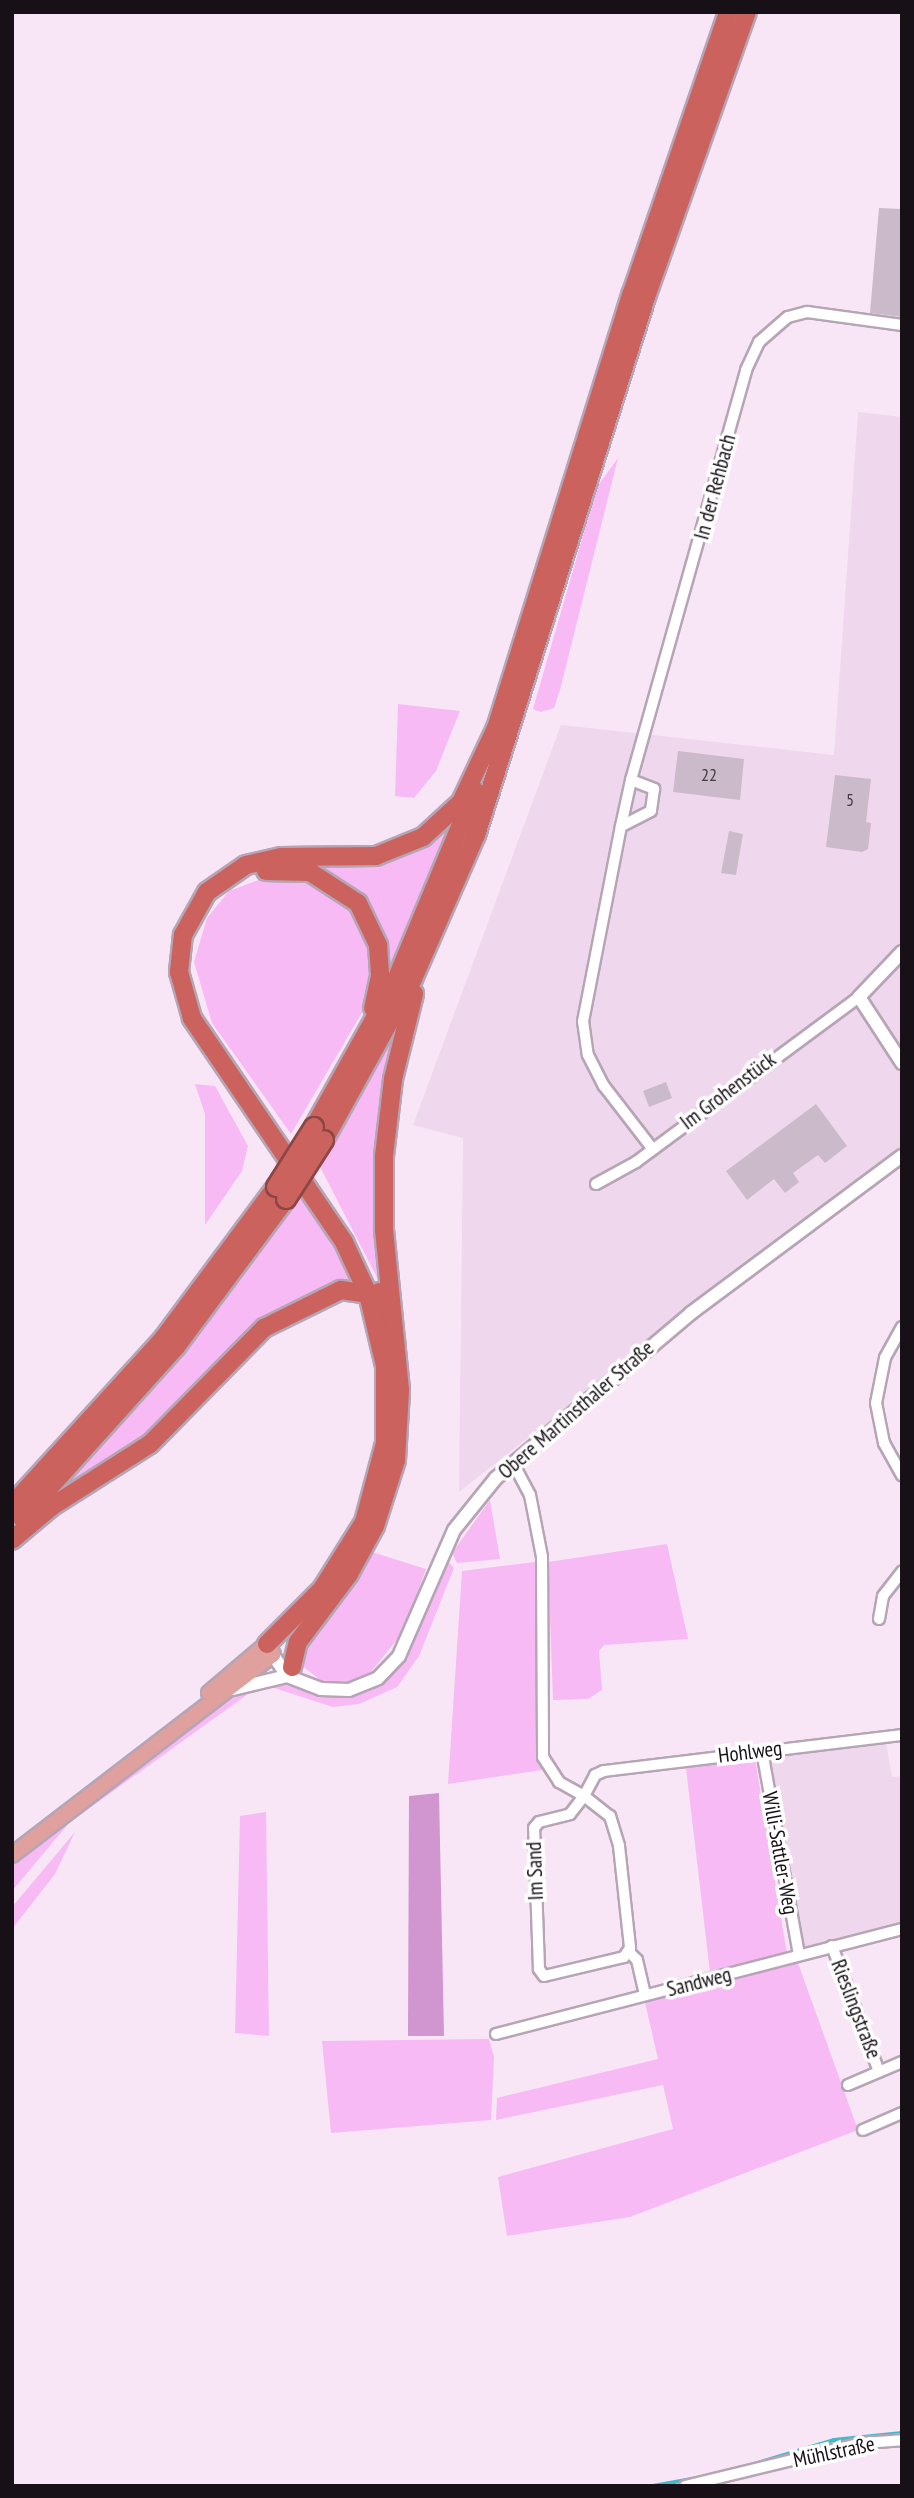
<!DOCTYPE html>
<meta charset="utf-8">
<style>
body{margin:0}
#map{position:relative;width:914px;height:2498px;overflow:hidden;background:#f8e6f7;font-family:"PT Sans Narrow",sans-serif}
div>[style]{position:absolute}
.built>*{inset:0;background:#efd7ed}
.green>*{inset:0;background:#f7baf4}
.forest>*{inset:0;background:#d195cf}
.stream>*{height:3.5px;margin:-1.75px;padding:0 1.75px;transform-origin:1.75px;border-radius:1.75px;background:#43bac9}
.building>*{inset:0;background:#cbbaca}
.roads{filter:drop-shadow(2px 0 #b6a5b5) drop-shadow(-2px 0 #b6a5b5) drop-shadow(0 2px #b6a5b5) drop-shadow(0 -2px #b6a5b5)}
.street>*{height:10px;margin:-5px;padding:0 5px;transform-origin:5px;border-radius:5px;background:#fff}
.secondary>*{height:12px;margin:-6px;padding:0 6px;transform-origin:6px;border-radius:6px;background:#fff}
.primary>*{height:14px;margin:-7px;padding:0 7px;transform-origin:7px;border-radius:7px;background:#e0a19e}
.highway>*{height:18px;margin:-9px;padding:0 9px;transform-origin:9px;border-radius:9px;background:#cb625d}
.bridges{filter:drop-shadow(2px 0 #8c4644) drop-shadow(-2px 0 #8c4644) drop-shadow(0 2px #8c4644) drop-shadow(0 -2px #8c4644)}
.highway-bridge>*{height:18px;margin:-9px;padding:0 9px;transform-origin:9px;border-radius:9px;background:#cb625d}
span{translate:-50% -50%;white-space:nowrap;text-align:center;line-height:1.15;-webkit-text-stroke:7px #fff;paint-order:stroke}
.number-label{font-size:18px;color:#443b44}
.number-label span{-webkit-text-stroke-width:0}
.street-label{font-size:21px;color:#171117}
.frame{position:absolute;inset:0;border:14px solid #171117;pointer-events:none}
</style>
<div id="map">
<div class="built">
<div style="clip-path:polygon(858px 412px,902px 417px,902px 1145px,459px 1492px,463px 1138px,413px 1125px,561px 725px,834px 755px)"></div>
<div style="clip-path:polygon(886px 1743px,892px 1777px,902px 1776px,902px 1925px,805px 1951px,766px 1758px)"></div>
</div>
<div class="green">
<div style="clip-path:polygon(618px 458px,560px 690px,554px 708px,541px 712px,533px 709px,597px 487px)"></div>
<div style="clip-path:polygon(398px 704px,460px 711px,436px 771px,414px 798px,395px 796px)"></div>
<div style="clip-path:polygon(461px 804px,398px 957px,384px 984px,349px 888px,315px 868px,314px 860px,380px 858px)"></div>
<div style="clip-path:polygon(280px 872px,343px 892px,372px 936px,371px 997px,291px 1134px,212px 1023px,194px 962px,207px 918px,229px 891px)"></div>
<div style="clip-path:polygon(397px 1021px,400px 1029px,383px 1289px,317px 1161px)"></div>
<div style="clip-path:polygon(195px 1084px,215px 1086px,248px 1146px,242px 1171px,205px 1225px,205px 1114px)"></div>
<div style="clip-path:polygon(304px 1185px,360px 1284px,342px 1284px,240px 1340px,148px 1438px,42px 1507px)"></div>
<div style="clip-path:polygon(490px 1500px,500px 1559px,457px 1563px,452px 1553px)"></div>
<div style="clip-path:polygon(667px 1544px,688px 1639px,604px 1645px,599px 1651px,602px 1690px,588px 1699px,553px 1700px,548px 1562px)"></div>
<div style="clip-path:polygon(372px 1552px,426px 1569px,403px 1632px,370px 1673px,347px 1683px,323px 1682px,301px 1665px,300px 1647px,337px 1606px)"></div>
<div style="clip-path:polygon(444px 1557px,454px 1568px,419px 1656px,397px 1687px,359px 1704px,333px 1707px,271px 1687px,248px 1694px,69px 1823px,12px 1891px,12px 1863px,169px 1739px,241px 1692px,273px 1681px,317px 1695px,349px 1695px,390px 1675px,409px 1649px)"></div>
<div style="clip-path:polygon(535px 1562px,542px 1770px,448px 1784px,462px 1571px)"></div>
<div style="clip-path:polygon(755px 1758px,787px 1954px,710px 1972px,686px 1768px)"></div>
<div style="clip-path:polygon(266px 1812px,269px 2036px,235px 2033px,240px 1816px)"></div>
<div style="clip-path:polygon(75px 1832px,55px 1874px,12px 1929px,12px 1907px)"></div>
<div style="clip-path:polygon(798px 1963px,858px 2130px,630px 2217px,507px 2236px,498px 2177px,673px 2129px,663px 2085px,496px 2120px,497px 2098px,658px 2059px,644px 1998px)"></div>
<div style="clip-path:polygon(489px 2039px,494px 2057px,491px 2120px,331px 2133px,322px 2041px)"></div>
</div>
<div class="forest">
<div style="clip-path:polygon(439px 1793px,444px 2036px,408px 2036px,409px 1796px)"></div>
</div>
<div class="stream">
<div style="left:721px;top:2474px;width:118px;rotate:-16.7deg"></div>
<div style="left:834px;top:2440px;width:68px;rotate:-5.9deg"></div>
<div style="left:376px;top:2486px;width:29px"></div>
<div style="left:653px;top:2486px;width:45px;rotate:-10.3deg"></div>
</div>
<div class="building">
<div style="clip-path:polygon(879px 208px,902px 209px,902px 317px,870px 313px)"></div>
<div style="clip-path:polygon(678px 751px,744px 759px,740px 800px,673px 792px)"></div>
<div style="clip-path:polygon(835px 775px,871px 779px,866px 822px,871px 823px,868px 849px,862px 852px,826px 847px)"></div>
<div style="clip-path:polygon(729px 831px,743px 834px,736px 875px,721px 873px)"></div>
<div style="clip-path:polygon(666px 1082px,672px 1098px,649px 1107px,643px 1091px)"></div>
<div style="clip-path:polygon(816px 1104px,847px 1146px,825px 1163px,818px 1155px,793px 1173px,799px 1182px,785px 1193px,774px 1179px,747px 1200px,726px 1171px)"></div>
</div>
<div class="roads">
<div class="street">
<div style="left:631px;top:780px;width:426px;rotate:-74.3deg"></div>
<div style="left:746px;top:370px;width:31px;rotate:-65deg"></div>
<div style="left:759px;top:342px;width:38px;rotate:-41deg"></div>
<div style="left:788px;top:317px;width:20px;rotate:-15deg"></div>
<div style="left:807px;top:312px;width:96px;rotate:7.8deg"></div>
<div style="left:621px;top:826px;width:47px;rotate:-77.7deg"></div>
<div style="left:631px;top:780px;width:25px;rotate:21deg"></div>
<div style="left:654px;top:789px;width:22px;rotate:98deg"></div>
<div style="left:651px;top:811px;width:34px;rotate:153deg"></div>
<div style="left:621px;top:826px;width:199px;rotate:101deg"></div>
<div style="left:583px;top:1021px;width:34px;rotate:82deg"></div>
<div style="left:588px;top:1055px;width:35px;rotate:63deg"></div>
<div style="left:604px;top:1086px;width:78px;rotate:52.3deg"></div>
<div style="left:596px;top:1184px;width:46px;rotate:-28.8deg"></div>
<div style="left:636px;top:1162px;width:277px;rotate:-36.5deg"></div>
<div style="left:902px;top:1327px;width:35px;rotate:119deg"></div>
<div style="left:885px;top:1358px;width:46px;rotate:101.3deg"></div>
<div style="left:876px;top:1403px;width:41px;rotate:78.7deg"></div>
<div style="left:884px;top:1443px;width:37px;rotate:61deg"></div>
<div style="left:513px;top:1463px;width:36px;rotate:62deg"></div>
<div style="left:530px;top:1495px;width:63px;rotate:79deg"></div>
<div style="left:542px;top:1557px;width:200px;rotate:89.7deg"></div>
<div style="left:543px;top:1757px;width:30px;rotate:57deg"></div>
<div style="left:559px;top:1782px;width:29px;rotate:29deg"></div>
<div style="left:584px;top:1796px;width:24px;rotate:-62deg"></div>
<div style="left:595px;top:1775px;width:10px;rotate:-24deg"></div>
<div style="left:604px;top:1771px;width:300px;rotate:-6.9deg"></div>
<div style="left:879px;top:1619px;width:23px;rotate:-80deg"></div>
<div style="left:883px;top:1596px;width:31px;rotate:-52deg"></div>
<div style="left:762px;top:1751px;width:207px;rotate:79.7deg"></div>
<div style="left:584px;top:1796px;width:33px;rotate:38deg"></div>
<div style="left:610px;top:1816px;width:31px;rotate:73deg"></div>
<div style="left:619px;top:1846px;width:103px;rotate:83.8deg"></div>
<div style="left:630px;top:1948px;width:11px;rotate:124deg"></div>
<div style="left:624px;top:1957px;width:82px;rotate:166.6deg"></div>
<div style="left:544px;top:1976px;width:9px;rotate:-126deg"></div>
<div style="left:539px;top:1969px;width:141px;rotate:-92deg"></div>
<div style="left:534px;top:1828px;width:8px;rotate:-50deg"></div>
<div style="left:539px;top:1822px;width:32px;rotate:-14deg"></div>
<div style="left:570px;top:1814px;width:23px;rotate:-52deg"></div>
<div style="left:832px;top:1946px;width:134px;rotate:69.5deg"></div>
<div style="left:629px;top:1952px;width:11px;rotate:45deg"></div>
<div style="left:637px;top:1960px;width:32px;rotate:77deg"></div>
<div style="left:496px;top:2034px;width:419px;rotate:-14.5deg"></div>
<div style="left:848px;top:2085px;width:59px;rotate:-23.1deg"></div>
<div style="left:863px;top:2130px;width:43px;rotate:-23.6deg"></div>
<div style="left:685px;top:2486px;width:183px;rotate:-13.6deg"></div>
<div style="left:863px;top:2443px;width:39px;rotate:-4deg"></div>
</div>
<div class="secondary">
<div style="left:902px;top:952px;width:62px;rotate:133.7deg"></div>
<div style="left:859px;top:997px;width:79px;rotate:56.9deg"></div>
<div style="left:273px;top:1655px;width:25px;rotate:56deg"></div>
<div style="left:287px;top:1676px;width:36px;rotate:21deg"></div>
<div style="left:321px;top:1689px;width:28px;rotate:2deg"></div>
<div style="left:349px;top:1690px;width:31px;rotate:-22deg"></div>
<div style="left:378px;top:1678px;width:30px;rotate:-46deg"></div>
<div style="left:399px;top:1656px;width:137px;rotate:-66.4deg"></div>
<div style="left:454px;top:1530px;width:67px;rotate:-51.1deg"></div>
<div style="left:496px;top:1478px;width:255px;rotate:-40.2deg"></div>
<div style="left:691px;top:1313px;width:263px;rotate:-36.7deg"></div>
<div style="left:233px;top:1689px;width:56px;rotate:-13.5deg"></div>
</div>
<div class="primary">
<div style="left:209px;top:1693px;width:76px;rotate:-40.2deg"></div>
<div style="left:12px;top:1855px;width:329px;rotate:-37.5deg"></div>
<div style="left:273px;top:1655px;width:13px;rotate:-119deg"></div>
</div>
<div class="highway">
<div style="left:494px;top:735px;width:463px;rotate:-72.7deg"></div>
<div style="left:632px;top:293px;width:297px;rotate:-71.1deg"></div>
<div style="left:266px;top:871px;width:44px;rotate:1.3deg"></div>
<div style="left:310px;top:872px;width:57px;rotate:32.9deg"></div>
<div style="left:358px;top:903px;width:47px;rotate:64.5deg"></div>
<div style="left:378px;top:945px;width:31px;rotate:86deg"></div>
<div style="left:380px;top:976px;width:33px;rotate:102deg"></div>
<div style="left:314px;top:1127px;width:168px;rotate:-60.8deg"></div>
<div style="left:396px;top:980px;width:205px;rotate:-67.3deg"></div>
<div style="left:324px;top:1140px;width:184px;rotate:-61.1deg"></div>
<div style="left:413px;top:979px;width:157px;rotate:-66.4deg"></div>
<div style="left:476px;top:835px;width:564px;rotate:-72.46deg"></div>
<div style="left:646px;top:297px;width:302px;rotate:-70.5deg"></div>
<div style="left:379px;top:1292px;width:52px;rotate:71.9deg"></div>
<div style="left:12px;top:1505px;width:224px;rotate:-47.7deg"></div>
<div style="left:163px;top:1339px;width:189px;rotate:-53.4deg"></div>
<div style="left:22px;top:1518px;width:230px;rotate:-48deg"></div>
<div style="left:176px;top:1347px;width:184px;rotate:-53.4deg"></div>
<div style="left:12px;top:1540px;width:51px;rotate:-40.2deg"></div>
<div style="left:51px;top:1507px;width:117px;rotate:-32.5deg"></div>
<div style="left:150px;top:1444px;width:163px;rotate:-45.5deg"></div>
<div style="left:264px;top:1328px;width:86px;rotate:-26.3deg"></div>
<div style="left:341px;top:1290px;width:27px;rotate:8deg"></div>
<div style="left:267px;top:1644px;width:78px;rotate:-45deg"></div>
<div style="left:322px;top:1589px;width:79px;rotate:-57.9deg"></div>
<div style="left:364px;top:1522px;width:82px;rotate:-75.1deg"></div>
<div style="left:385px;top:1443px;width:77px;rotate:-90deg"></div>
<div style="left:385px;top:1366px;width:74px;rotate:-103.3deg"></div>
<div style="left:368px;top:1294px;width:57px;rotate:-114.8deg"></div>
<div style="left:344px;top:1242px;width:271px;rotate:-124.2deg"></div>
<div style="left:192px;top:1018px;width:48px;rotate:-105.8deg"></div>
<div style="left:179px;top:972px;width:37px;rotate:-84deg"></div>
<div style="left:183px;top:935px;width:49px;rotate:-60.8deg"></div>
<div style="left:207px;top:892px;width:47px;rotate:-34.7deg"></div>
<div style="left:246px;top:865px;width:36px;rotate:-13deg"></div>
<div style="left:281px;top:857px;width:95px;rotate:-0.6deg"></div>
<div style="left:376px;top:856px;width:51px;rotate:-22deg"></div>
<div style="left:423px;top:837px;width:52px;rotate:-42.6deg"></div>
<div style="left:461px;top:802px;width:84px;rotate:-64.7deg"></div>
<div style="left:292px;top:1667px;width:26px;rotate:-77deg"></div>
<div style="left:298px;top:1642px;width:85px;rotate:-53.1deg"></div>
<div style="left:349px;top:1574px;width:55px;rotate:-61.6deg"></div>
<div style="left:375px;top:1526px;width:69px;rotate:-72.3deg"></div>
<div style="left:396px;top:1460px;width:70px;rotate:-86.7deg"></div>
<div style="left:400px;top:1390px;width:161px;rotate:-95.7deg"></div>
<div style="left:384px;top:1230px;width:74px;rotate:-90deg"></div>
<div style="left:384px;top:1156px;width:78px;rotate:-83.3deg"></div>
<div style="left:393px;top:1079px;width:88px;rotate:-76.1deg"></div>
</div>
</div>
<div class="bridges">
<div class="highway-bridge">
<div style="left:276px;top:1187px;width:71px;rotate:-57.7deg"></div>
<div style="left:286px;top:1199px;width:70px;rotate:-57.2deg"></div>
</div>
</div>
<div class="number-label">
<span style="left:709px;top:775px">22</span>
<span style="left:850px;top:800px">5</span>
</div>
<div class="street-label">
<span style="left:715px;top:487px;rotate:-75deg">In der Rehbach</span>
<span style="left:728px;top:1091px;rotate:-37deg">Im Grohenstück</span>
<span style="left:576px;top:1410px;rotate:-41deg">Obere Martinsthaler Straße</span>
<span style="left:750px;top:1752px;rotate:-7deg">Hohlweg</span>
<span style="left:780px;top:1853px;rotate:80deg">Willi-Sattler-Weg</span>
<span style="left:535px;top:1871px;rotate:-92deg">Im Sand</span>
<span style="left:699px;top:1982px;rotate:-14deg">Sandweg</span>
<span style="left:856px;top:2009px;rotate:69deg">Rieslingstraße</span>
<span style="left:834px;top:2452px;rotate:-12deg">Mühlstraße</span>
</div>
<div class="frame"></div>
</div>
